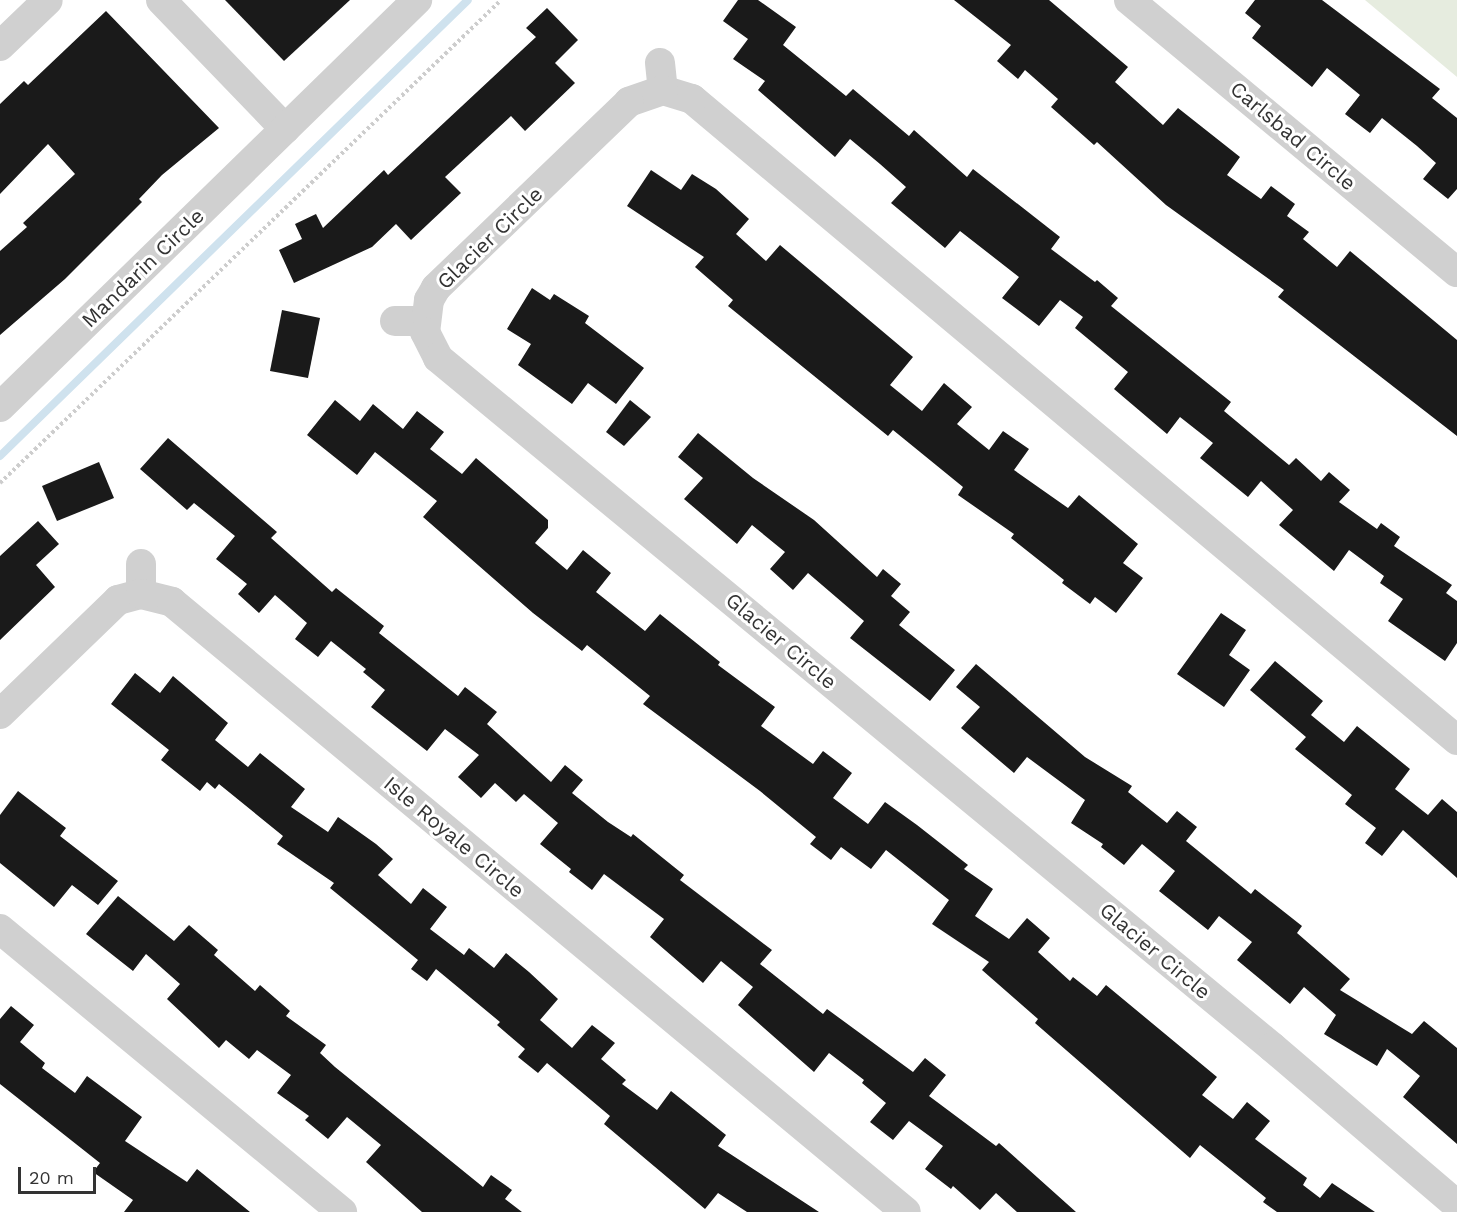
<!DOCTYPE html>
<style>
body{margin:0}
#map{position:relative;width:1457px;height:1212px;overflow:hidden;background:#fff;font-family:"Work Sans",sans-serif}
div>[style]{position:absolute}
.green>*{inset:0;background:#e6ecdf}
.stream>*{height:8px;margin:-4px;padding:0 4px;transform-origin:4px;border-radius:4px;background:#cfe2ee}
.building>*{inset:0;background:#1a1a1a}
.path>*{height:4px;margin-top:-2px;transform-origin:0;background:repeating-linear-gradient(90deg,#cdcdcd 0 3px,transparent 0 6px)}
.minor>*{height:30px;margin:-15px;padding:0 15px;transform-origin:15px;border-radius:15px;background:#d0d0d0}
span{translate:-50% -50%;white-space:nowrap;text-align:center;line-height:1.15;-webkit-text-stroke:6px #fff;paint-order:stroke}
.street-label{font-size:21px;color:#333}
.scale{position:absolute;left:18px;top:1167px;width:78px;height:27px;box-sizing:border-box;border:3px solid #333;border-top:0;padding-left:8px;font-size:18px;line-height:21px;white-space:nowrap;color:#333;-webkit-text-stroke:4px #fff;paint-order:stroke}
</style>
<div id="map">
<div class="green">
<div style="clip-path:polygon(1365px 0,1457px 0,1457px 77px)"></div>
</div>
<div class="stream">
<div style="left:0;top:456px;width:653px;rotate:-44.26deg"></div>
</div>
<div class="building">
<div style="clip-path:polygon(225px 0,350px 0,284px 61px)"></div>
<div style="clip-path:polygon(738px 0,758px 0,796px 27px,783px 45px,846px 96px,853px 89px,909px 136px,914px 130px,967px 177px,973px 169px,1060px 237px,1051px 249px,1095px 282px,1097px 280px,1118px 298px,1111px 306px,1231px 402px,1224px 411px,1289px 465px,1296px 458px,1321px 481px,1329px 472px,1350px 490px,1339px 502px,1377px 529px,1381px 523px,1400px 537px,1394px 546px,1452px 585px,1446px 593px,1457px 601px,1457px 643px,1445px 661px,1388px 621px,1403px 599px,1380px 583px,1384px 576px,1349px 550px,1334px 571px,1279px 525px,1293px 510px,1261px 481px,1248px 497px,1200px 458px,1213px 443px,1180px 417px,1167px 434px,1114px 389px,1128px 372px,1075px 328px,1083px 317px,1060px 300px,1039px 326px,1002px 298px,1019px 277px,960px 231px,945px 248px,891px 203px,906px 187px,880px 164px,850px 139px,835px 157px,758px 90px,765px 81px,733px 59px,748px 39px,723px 21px)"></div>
<div style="clip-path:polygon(954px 0,1049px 0,1128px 67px,1115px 82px,1163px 125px,1178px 108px,1240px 157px,1227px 175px,1261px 199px,1271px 186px,1295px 204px,1287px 216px,1309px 232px,1303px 239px,1337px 267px,1350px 251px,1457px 340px,1457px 436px,1278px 297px,1284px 290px,1166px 205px,1097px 142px,1094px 145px,1051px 107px,1058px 99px,1025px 70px,1018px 79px,997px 61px,1011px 45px)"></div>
<div style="clip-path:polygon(1255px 0,1322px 0,1440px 89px,1432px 98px,1457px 118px,1457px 189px,1448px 199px,1423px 179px,1436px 163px,1417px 146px,1382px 118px,1370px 133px,1345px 114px,1360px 95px,1327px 68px,1312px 87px,1252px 38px,1261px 26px,1245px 13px)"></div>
<div style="clip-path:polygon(547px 8px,578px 40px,555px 63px,575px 83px,525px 131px,511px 116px,445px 177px,461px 193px,411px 240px,396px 224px,372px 247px,294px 283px,279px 250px,302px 239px,295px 224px,316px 214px,323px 228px,384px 170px,388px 175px,536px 37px,526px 28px)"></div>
<div style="clip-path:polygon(106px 11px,219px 128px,162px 175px,139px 199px,142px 202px,65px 279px,0 335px,0 251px,27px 227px,23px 223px,75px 174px,48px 144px,0 194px,0 104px,24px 81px,28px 85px)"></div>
<div style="clip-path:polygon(651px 170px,681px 190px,692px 174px,716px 189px,749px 219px,736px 234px,766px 261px,780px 245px,913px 357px,890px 385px,922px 411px,944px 383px,972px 407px,957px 424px,989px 450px,1003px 431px,1029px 449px,1014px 470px,1068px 508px,1079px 495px,1138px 544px,1123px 563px,1143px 578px,1116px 613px,1095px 597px,1090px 604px,1062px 583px,1064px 580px,1011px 538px,1014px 534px,958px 495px,963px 487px,893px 430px,888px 436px,728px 306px,733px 300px,695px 267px,704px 257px,627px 206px)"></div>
<div style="clip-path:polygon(532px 288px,550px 300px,554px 294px,589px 316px,585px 323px,644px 368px,616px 404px,588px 383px,572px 404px,518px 365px,531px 344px,507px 329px)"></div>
<div style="clip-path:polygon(282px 310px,320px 318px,308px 378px,270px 371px)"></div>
<div style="clip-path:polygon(335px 400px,360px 421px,373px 404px,403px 429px,417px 411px,444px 432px,430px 449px,462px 474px,476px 458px,548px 520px,548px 528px,535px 543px,567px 570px,583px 550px,611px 573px,596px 592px,645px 631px,660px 614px,720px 662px,718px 665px,775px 707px,761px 726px,813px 764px,823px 751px,852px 773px,833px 798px,868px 824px,885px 802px,917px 825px,968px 865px,964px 869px,993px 889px,975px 916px,1009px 939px,1027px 918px,1050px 938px,1038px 952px,1070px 981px,1073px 977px,1097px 996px,1106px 985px,1217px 1077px,1202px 1095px,1233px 1119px,1247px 1102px,1270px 1121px,1255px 1139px,1307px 1178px,1303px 1185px,1320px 1198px,1332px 1183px,1375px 1212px,1277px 1212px,1263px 1202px,1266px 1198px,1200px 1145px,1190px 1158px,1035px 1023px,1038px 1019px,982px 970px,989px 962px,932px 924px,949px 900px,886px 850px,871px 869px,841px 847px,831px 860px,810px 844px,816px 837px,760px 791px,643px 704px,650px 696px,587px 645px,582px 651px,533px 613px,423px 517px,437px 501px,375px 452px,357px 475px,307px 435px)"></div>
<div style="clip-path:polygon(630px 400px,651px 417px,624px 446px,606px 432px)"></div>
<div style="clip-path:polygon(698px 433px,753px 478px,814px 520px,877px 577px,883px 569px,901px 584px,891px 596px,910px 612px,899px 625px,955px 670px,930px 701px,850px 638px,864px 621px,808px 573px,793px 590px,770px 569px,785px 552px,752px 525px,737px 544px,684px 499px,703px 478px,678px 457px)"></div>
<div style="clip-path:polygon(168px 438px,277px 532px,271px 538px,332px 592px,336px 588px,384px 626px,379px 633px,458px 696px,465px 687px,497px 712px,487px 724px,551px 782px,565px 765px,583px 780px,572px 793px,608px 822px,631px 837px,633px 834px,684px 875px,680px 880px,772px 950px,760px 964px,823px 1014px,827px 1009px,913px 1072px,925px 1058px,946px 1075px,929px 1096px,996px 1146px,999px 1143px,1076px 1212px,1017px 1212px,996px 1193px,980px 1210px,953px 1186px,951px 1189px,925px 1169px,943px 1146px,909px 1121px,893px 1140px,870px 1122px,886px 1103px,862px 1083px,864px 1080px,829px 1053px,814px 1072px,738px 1005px,753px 987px,721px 961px,703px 983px,650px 937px,664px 919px,604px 874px,592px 890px,569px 872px,571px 869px,540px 844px,558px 823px,524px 794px,516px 802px,495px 783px,481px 798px,458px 777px,479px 755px,445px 729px,427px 751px,371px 707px,385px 690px,363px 672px,366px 669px,331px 641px,318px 657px,295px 639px,307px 623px,275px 595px,259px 613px,238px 594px,247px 584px,216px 559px,235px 536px,194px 503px,187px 510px,140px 469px)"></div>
<div style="clip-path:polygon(99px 462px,114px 498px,57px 521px,42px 486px)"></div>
<div style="clip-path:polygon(38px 521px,59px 544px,36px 565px,55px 587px,0 640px,0 556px)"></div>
<div style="clip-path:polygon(1221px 613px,1246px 630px,1229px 655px,1250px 670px,1224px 707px,1177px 674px)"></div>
<div style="clip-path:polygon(1275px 661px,1323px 701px,1311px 715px,1344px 742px,1357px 726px,1410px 769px,1395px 789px,1428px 815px,1442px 799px,1457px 812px,1457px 878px,1403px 830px,1382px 856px,1365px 843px,1376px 828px,1345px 804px,1352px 795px,1295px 749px,1306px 737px,1250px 690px)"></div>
<div style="clip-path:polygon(976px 664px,1085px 757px,1132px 786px,1128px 792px,1167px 823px,1177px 811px,1197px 827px,1186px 841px,1251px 894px,1255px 889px,1302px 926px,1297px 933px,1350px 979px,1340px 990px,1412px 1034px,1424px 1021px,1457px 1048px,1457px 1144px,1403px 1097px,1420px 1076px,1387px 1049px,1377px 1066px,1324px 1034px,1336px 1015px,1304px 987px,1290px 1004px,1237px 960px,1252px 942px,1219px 916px,1208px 930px,1159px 891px,1175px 871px,1142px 844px,1124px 865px,1101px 847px,1103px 844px,1071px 823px,1085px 800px,1027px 757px,1014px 773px,961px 728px,980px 707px,956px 687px)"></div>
<div style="clip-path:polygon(135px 673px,160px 693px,173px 676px,228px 723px,215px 740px,248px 767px,260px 753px,305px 789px,291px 807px,328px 832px,338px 817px,376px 844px,393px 859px,378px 875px,411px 904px,423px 888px,447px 907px,430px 929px,464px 955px,469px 948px,494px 968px,506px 953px,529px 972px,558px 999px,540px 1020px,572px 1048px,592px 1025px,615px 1043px,601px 1059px,626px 1080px,622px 1084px,657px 1110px,671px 1091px,726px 1135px,718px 1146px,819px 1212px,747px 1212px,718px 1193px,705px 1209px,604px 1124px,610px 1116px,547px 1063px,538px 1073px,518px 1057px,525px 1049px,497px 1025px,500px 1022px,436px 969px,427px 981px,411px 969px,418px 960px,330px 888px,334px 883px,277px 844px,283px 836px,219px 784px,215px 789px,207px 782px,200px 791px,161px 760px,169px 750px,111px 704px)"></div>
<div style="clip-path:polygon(18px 791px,66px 828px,60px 836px,118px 881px,98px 905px,72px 885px,54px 907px,0 863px,0 815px)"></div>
<div style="clip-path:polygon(118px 896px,174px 941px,189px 925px,218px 950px,214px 955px,255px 991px,260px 985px,290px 1011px,286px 1016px,326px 1045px,320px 1053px,335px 1067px,483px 1187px,491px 1175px,512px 1190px,505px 1199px,522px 1212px,422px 1212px,366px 1162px,381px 1145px,347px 1117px,328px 1139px,305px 1120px,309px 1116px,277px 1093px,291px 1075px,257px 1050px,249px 1059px,226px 1040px,219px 1048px,167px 999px,180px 984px,146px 954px,133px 971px,86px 934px)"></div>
<div style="clip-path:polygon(11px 1006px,34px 1025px,20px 1042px,45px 1063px,42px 1068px,75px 1093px,87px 1076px,142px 1117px,125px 1141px,187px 1182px,197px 1169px,250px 1212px,124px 1212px,133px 1200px,93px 1172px,100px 1163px,0 1084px,0 1019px)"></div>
</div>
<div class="path">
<div style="left:0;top:483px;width:696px;rotate:-43.95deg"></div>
</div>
<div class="minor">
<div style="left:161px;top:0;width:179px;rotate:46.1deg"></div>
<div style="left:1129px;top:0;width:426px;rotate:39.7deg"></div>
<div style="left:0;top:46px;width:66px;rotate:-43.8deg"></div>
<div style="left:660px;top:63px;width:27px;rotate:84deg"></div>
<div style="left:395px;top:321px;width:30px"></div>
<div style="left:0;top:407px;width:583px;rotate:-44.3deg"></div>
<div style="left:141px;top:564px;width:30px;rotate:90deg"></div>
<div style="left:0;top:714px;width:164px;rotate:-44deg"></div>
<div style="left:118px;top:600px;width:24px;rotate:-15deg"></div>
<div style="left:141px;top:594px;width:32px;rotate:14deg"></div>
<div style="left:172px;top:602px;width:954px;rotate:39.73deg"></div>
<div style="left:1457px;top:740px;width:998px;rotate:-140.04deg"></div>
<div style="left:692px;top:99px;width:30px;rotate:-163deg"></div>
<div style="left:663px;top:90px;width:36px;rotate:161deg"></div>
<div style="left:629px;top:102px;width:268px;rotate:136.1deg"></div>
<div style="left:436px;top:288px;width:14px;rotate:120deg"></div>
<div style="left:429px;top:300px;width:32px;rotate:97deg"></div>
<div style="left:425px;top:332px;width:29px;rotate:63deg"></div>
<div style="left:438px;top:358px;width:1082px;rotate:39.56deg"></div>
<div style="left:1272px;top:1047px;width:243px;rotate:40.5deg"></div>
<div style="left:0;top:929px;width:444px;rotate:39.6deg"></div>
</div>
<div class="street-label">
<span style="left:1293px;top:136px;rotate:40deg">Carlsbad Circle</span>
<span style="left:490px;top:238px;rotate:-44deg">Glacier Circle</span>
<span style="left:143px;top:268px;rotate:-44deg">Mandarin Circle</span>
<span style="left:781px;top:641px;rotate:40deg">Glacier Circle</span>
<span style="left:454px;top:837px;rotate:40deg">Isle Royale Circle</span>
<span style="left:1155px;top:951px;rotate:40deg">Glacier Circle</span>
</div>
<div class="scale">20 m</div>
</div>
